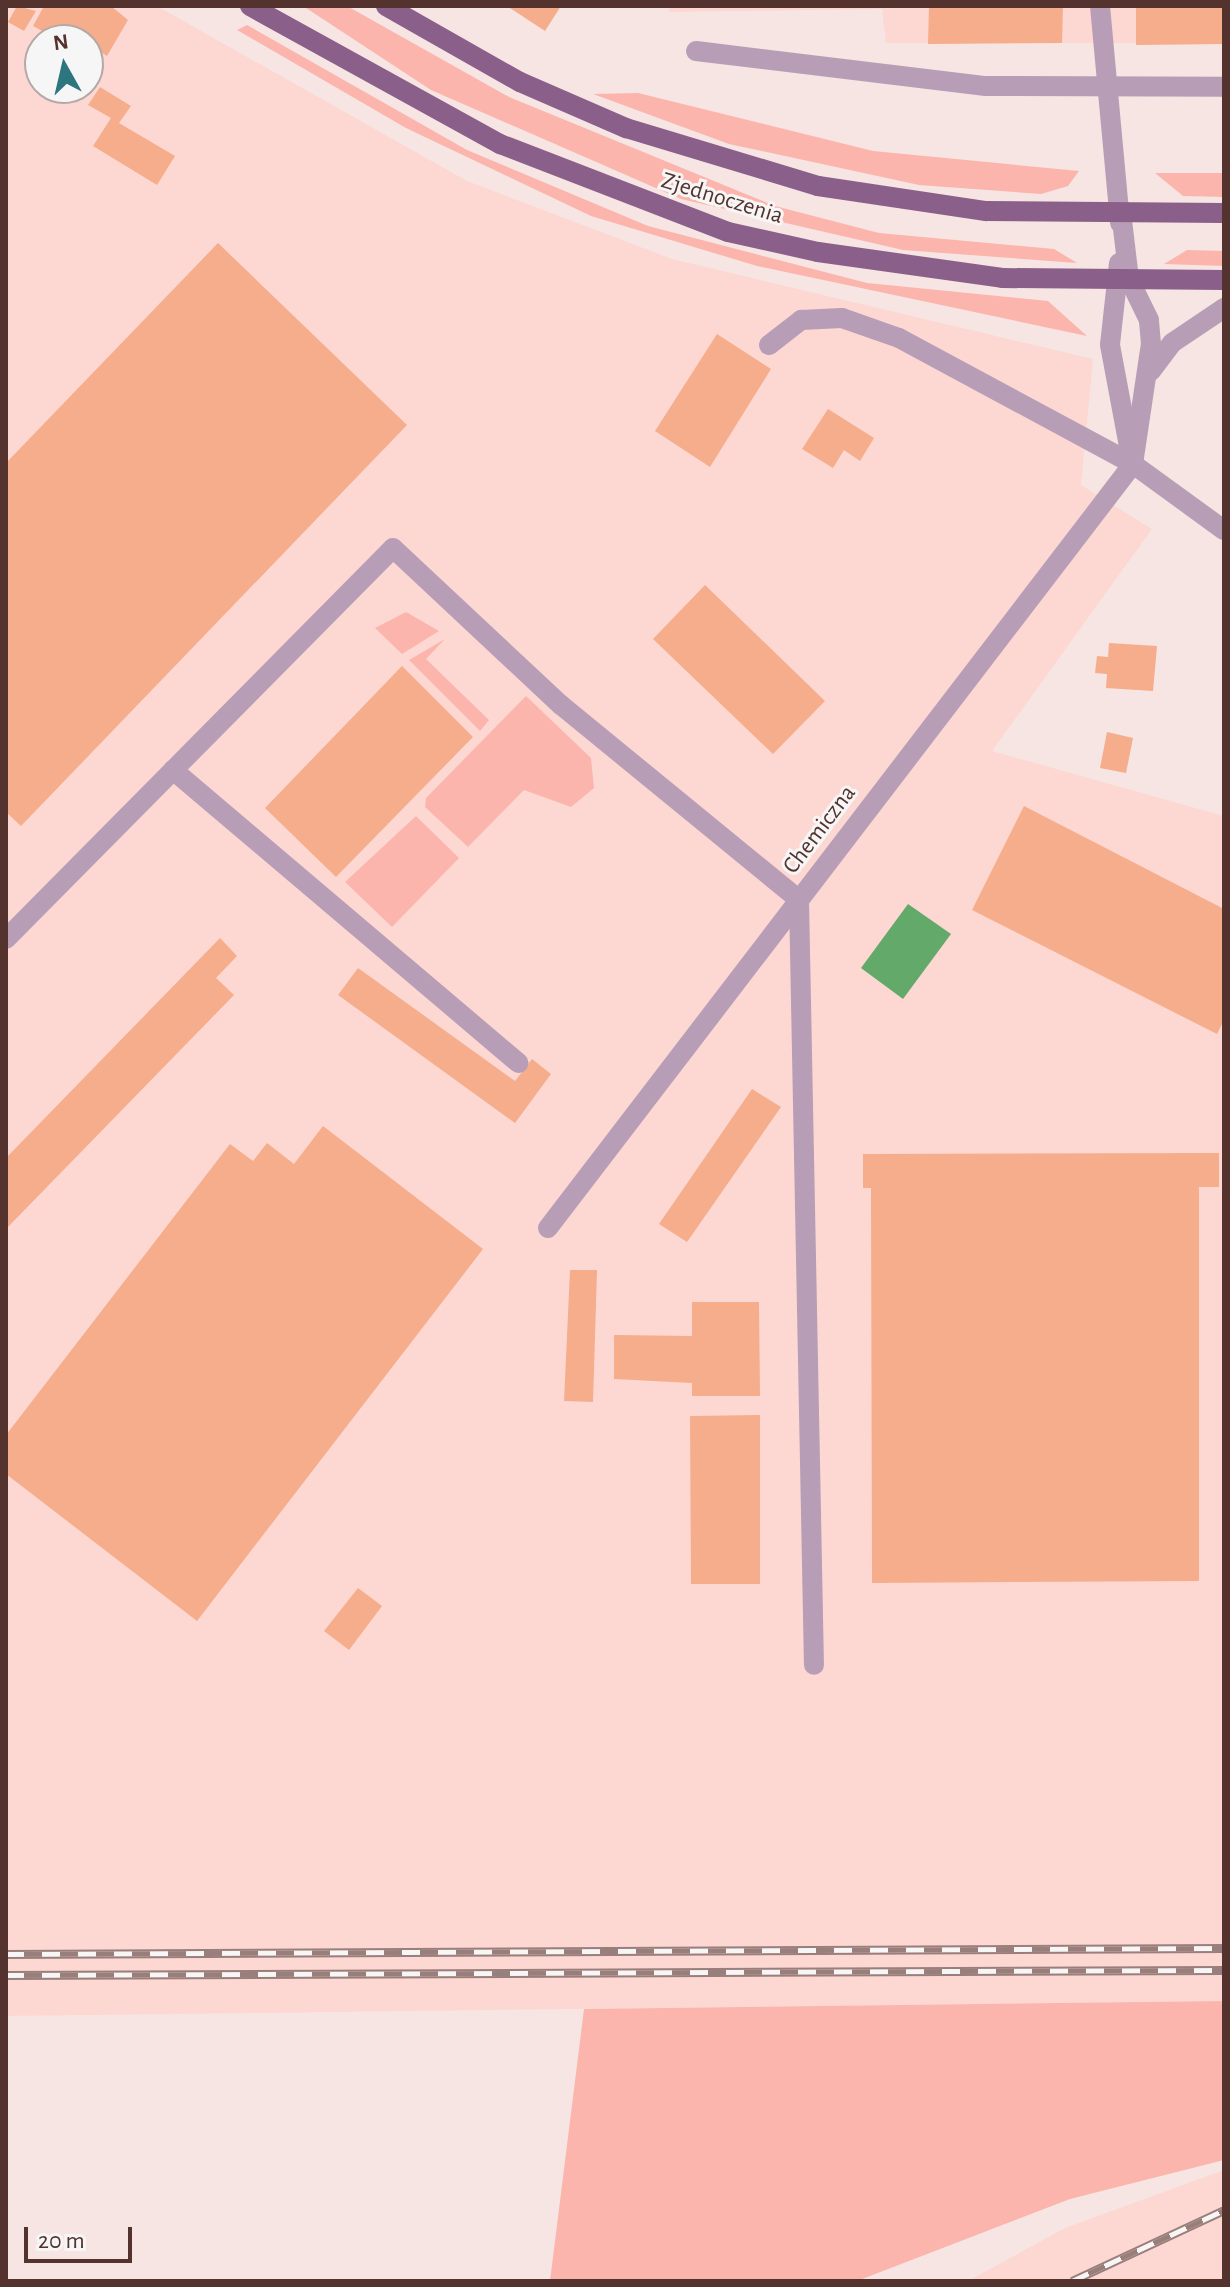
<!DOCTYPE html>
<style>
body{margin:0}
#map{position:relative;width:1230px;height:2287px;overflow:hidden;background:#f6e5e2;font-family:"Alegreya Sans",sans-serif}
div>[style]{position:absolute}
.built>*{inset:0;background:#fdd8d3}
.green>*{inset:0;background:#fcb5ac}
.water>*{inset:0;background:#62a96a}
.building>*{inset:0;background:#f5ad8b}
.minor>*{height:20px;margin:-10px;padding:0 10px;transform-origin:10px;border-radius:10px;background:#b79eb6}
.major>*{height:20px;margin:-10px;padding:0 10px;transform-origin:10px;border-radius:10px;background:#8a5f8a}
.rail>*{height:9px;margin-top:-4.5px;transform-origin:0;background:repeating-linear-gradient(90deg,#f6f6f6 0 18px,#997f7b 0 36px);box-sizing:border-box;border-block:2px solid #997f7b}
span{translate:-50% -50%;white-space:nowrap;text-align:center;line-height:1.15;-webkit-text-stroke:6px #f6f6f6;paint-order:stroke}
.street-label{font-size:24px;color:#54332f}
.frame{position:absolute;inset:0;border:8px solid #54332f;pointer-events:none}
.north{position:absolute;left:24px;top:24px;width:80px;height:80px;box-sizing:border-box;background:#f6f6f6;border:2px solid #b5a8a6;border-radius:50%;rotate:352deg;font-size:22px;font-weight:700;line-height:32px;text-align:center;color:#54332f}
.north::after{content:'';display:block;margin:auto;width:28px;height:36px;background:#2d757f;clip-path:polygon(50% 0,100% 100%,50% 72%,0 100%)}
.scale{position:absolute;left:24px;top:2227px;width:108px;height:36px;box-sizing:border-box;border:4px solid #54332f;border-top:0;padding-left:10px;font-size:24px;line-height:28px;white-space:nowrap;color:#54332f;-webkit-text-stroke:6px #f6f6f6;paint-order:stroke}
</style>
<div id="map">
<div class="built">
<div style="clip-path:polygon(evenodd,6px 6px,157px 6px,467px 181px,672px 259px,1093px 359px,1081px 485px,1152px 529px,992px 751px,1224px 816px,1224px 2001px,6px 2016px,6px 6px,40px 40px,88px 40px,88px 88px,40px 88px,40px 40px)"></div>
<div style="clip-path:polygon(669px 6px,1224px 6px,1224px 43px,886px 43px,882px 9px,669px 12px)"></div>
<div style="clip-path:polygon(1224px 2170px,1224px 2281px,968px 2281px,1065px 2228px)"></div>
</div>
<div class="green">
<div style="clip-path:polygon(303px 6px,347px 6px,509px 97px,775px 206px,879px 233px,1054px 249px,1077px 263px,903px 250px,681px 199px,431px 90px)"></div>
<div style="clip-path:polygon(247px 25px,467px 150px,648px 226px,867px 283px,1048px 301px,1087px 336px,757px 266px,591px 216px,406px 128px,237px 30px)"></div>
<div style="clip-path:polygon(638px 93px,873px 151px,1079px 171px,1068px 186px,1041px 194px,919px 185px,729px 144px,593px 94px)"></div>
<div style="clip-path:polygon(1155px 173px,1224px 173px,1224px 197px,1183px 196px)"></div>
<div style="clip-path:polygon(1187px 250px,1224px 251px,1224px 266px,1164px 264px)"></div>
<div style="clip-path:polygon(406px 612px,439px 631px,402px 654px,375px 628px)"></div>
<div style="clip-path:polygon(445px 639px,426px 659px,489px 720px,480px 731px,409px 660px)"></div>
<div style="clip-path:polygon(526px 696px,591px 758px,594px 788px,571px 807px,524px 790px,468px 847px,425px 807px,426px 798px)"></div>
<div style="clip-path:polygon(416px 816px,459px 858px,392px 927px,345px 882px)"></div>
<div style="clip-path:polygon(1224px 2001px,1224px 2160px,1070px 2199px,857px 2281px,550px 2281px,584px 2009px)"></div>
</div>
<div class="water">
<div style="clip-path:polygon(908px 904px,951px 934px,903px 999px,861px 968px)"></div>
</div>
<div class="building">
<div style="clip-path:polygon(17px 6px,36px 11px,24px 31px,8px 22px)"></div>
<div style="clip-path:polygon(44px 6px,111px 6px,128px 20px,107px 56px,69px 32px,64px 40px,42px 40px,46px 33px,33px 26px)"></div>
<div style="clip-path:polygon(507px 6px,561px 6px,545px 31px)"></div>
<div style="clip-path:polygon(929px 6px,1063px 6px,1062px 43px,928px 44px)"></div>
<div style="clip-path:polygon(1136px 6px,1224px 6px,1224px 44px,1136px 45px)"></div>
<div style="clip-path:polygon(40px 44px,40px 71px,28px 64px)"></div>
<div style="clip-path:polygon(100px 87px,131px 106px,119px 123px,175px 156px,157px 185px,93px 146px,111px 118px,88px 105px)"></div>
<div style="clip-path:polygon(218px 243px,407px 425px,21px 826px,6px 812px,6px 463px)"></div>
<div style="clip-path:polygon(717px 334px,771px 369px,710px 467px,655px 431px)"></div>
<div style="clip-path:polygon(828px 409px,874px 438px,860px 461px,844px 450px,833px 468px,802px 449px)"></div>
<div style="clip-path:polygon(705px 585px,825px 701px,773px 754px,653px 639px)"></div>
<div style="clip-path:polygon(1109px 643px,1157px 646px,1153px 691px,1106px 688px,1107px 674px,1095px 673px,1097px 656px,1108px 657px)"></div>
<div style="clip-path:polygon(402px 666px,473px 737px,336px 877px,265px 808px)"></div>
<div style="clip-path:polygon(1107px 732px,1133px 738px,1126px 773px,1100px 768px)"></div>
<div style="clip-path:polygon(1024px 806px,1224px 909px,1224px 1020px,1217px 1034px,972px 910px)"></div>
<div style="clip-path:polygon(220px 938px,237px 956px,216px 978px,234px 995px,6px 1229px,6px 1158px)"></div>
<div style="clip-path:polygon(358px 968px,515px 1081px,532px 1059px,551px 1074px,515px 1123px,338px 995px)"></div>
<div style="clip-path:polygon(752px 1089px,781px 1107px,687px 1242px,659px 1224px)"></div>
<div style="clip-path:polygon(323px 1126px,483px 1249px,197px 1621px,6px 1474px,6px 1435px,230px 1144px,253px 1161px,267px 1143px,294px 1164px)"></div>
<div style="clip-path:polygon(1219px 1153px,1219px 1187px,1199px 1187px,1199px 1581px,872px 1583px,871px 1188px,863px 1188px,863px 1154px)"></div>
<div style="clip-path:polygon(570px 1270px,597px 1270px,593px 1402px,564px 1401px)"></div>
<div style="clip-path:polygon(692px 1302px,759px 1302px,760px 1396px,692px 1396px,692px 1383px,614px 1379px,614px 1335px,692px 1336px)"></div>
<div style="clip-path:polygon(760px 1415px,760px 1584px,691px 1584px,690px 1416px)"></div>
<div style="clip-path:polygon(358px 1588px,382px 1606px,349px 1650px,324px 1631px)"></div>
</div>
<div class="minor">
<div style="left:1100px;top:6px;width:218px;rotate:84.7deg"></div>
<div style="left:696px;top:51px;width:292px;rotate:6.9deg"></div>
<div style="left:986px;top:86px;width:238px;rotate:0.2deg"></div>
<div style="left:1119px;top:263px;width:82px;rotate:96.3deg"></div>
<div style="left:1110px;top:345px;width:109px;rotate:79.4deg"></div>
<div style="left:769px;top:345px;width:41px;rotate:-38deg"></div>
<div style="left:801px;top:320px;width:41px;rotate:-2.8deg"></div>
<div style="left:842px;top:318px;width:60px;rotate:19.3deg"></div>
<div style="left:899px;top:338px;width:266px;rotate:28.3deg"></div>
<div style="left:1133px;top:464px;width:112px;rotate:36deg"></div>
<div style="left:1151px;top:371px;width:35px;rotate:-53deg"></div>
<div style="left:1172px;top:343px;width:63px;rotate:-33.9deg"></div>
<div style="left:173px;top:770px;width:453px;rotate:40.3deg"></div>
<div style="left:6px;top:939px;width:550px;rotate:-45.29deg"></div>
<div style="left:393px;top:548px;width:230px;rotate:43.1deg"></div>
<div style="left:561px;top:705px;width:308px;rotate:39.3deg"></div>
<div style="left:799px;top:900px;width:765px;rotate:88.88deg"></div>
<div style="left:548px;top:1228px;width:962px;rotate:-52.56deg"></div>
<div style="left:1133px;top:464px;width:121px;rotate:-81.5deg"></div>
<div style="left:1151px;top:344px;width:24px;rotate:-95deg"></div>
<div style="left:1149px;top:320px;width:46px;rotate:-116deg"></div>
<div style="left:1129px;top:279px;width:67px;rotate:-96.8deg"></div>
</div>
<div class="major">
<div style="left:250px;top:6px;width:286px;rotate:28.9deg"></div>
<div style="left:500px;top:144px;width:244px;rotate:21.1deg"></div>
<div style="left:728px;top:232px;width:92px;rotate:12.5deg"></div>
<div style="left:818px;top:252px;width:186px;rotate:8deg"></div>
<div style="left:1002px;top:278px;width:222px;rotate:0.5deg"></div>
<div style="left:386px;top:6px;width:154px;rotate:29.6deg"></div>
<div style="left:520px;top:82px;width:116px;rotate:23.5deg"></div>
<div style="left:626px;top:128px;width:201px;rotate:16.8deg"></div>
<div style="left:818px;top:186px;width:170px;rotate:8.5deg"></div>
<div style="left:986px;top:211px;width:238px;rotate:0.5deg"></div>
</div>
<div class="rail">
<div style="left:6px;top:1954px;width:1218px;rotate:-0.28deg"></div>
<div style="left:6px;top:1975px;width:1218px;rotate:-0.24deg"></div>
<div style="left:1072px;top:2281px;width:168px;rotate:-25deg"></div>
</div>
<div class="street-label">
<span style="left:722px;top:199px;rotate:17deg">Zjednoczenia</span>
<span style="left:820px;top:830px;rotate:-53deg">Chemiczna</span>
</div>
<div class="frame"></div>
<div class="north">N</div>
<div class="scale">20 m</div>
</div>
